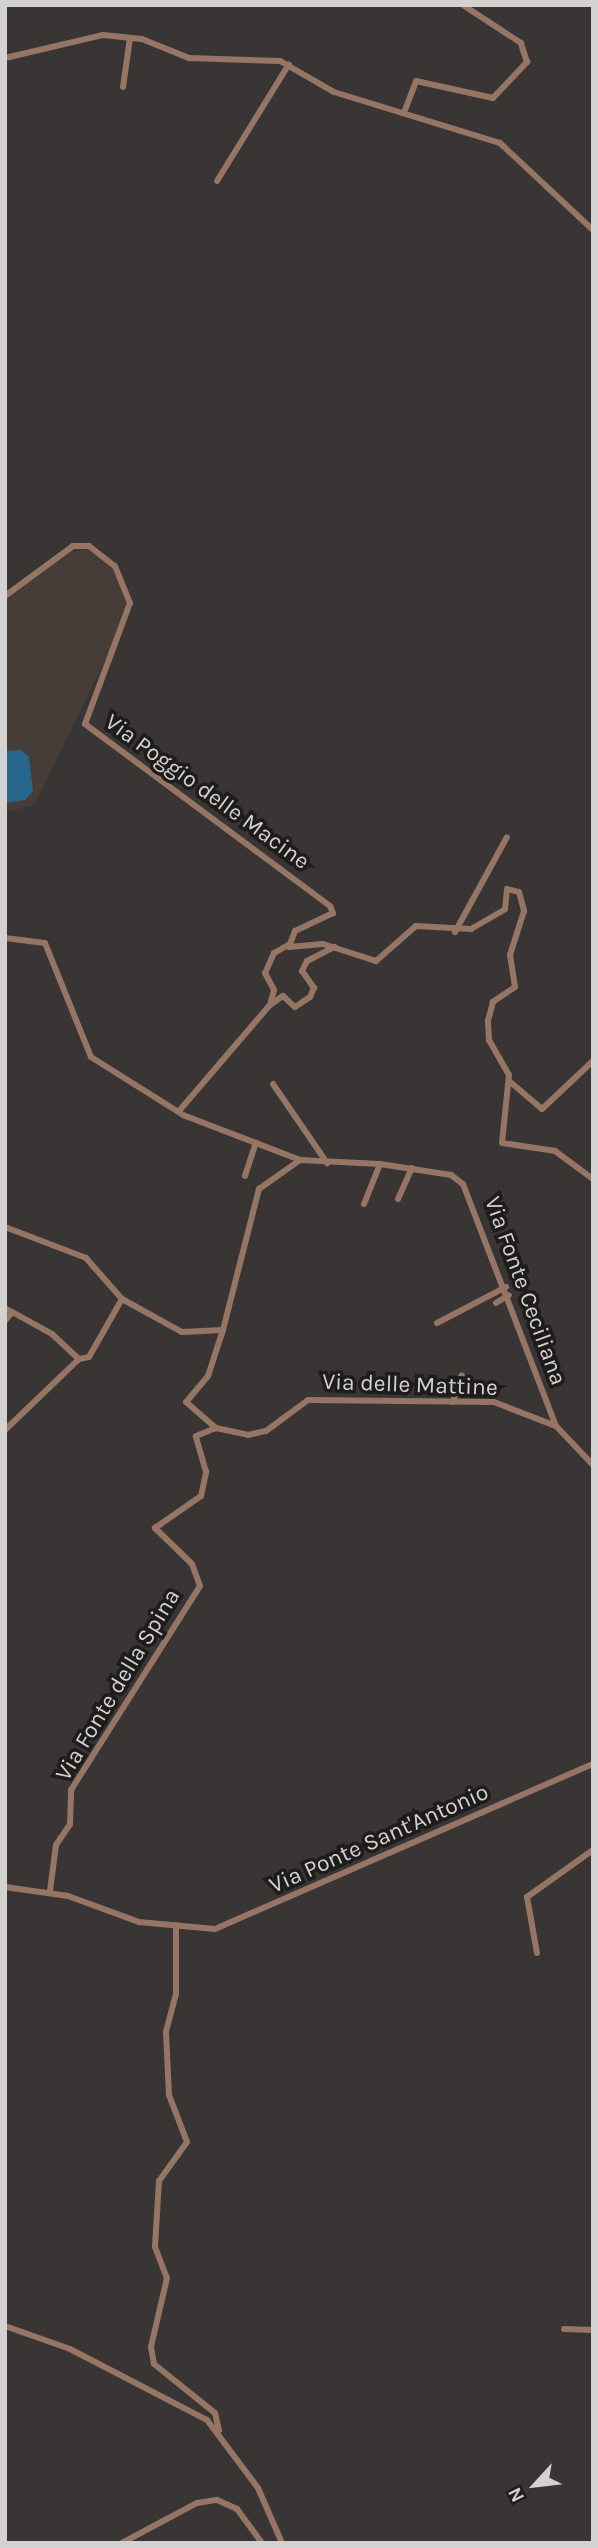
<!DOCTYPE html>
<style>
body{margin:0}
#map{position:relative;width:598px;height:2548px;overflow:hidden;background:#383534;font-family:Karla,sans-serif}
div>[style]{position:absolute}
.built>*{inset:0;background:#463d39}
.water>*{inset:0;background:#27678b}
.minor>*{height:6px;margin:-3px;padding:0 3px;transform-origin:3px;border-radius:3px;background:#967564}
span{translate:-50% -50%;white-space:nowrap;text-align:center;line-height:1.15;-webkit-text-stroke:7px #1e1d1c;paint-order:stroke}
.street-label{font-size:23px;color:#d4d2d1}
.frame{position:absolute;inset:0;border:7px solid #d4d2d1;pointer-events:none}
.north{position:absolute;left:500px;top:2450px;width:70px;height:70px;-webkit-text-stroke:5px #1e1d1c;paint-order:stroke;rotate:243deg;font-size:19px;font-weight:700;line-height:28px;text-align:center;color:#d4d2d1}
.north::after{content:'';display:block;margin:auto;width:24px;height:32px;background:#d4d2d1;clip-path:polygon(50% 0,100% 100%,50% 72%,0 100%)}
</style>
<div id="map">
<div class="built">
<div style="clip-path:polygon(88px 549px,110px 565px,127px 594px,124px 621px,39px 796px,32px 806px,5px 812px,5px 600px,71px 551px)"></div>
</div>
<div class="water">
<div style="clip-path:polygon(21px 750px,29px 757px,33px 791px,25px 800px,5px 803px,5px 751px)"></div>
</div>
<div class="minor">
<div style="left:5px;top:58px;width:101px;rotate:-13.2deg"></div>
<div style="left:103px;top:35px;width:39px;rotate:6deg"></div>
<div style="left:142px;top:39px;width:51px;rotate:22deg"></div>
<div style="left:189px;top:58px;width:91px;rotate:1.9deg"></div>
<div style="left:280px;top:61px;width:62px;rotate:29.9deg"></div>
<div style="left:334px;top:92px;width:174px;rotate:17.1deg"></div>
<div style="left:500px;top:143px;width:127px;rotate:43.1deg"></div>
<div style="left:123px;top:87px;width:49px;rotate:-81.9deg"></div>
<div style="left:405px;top:110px;width:31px;rotate:-69deg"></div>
<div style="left:416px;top:81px;width:79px;rotate:12.4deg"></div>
<div style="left:493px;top:98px;width:50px;rotate:-46.6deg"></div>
<div style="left:527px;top:62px;width:20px;rotate:-108deg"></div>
<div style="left:521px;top:43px;width:69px;rotate:-146.8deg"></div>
<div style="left:217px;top:181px;width:137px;rotate:-58.4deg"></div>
<div style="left:5px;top:596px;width:84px;rotate:-36.3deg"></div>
<div style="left:73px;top:546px;width:16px"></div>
<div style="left:89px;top:546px;width:33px;rotate:38deg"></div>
<div style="left:115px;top:566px;width:40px;rotate:68deg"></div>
<div style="left:130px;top:603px;width:129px;rotate:110.4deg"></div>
<div style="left:85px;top:724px;width:305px;rotate:36.6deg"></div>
<div style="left:330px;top:906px;width:8px;rotate:67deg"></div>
<div style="left:333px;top:913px;width:42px;rotate:154.7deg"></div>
<div style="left:295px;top:931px;width:17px;rotate:111deg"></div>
<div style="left:289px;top:947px;width:34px;rotate:-5deg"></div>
<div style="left:323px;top:944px;width:56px;rotate:17.8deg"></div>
<div style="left:376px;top:961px;width:53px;rotate:-41.2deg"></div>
<div style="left:416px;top:926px;width:55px;rotate:3.1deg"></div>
<div style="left:471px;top:929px;width:39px;rotate:-30deg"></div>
<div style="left:505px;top:909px;width:20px;rotate:-84deg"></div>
<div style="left:507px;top:889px;width:12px;rotate:14deg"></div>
<div style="left:519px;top:892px;width:20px;rotate:75deg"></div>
<div style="left:524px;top:911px;width:46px;rotate:107.7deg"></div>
<div style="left:510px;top:955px;width:32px;rotate:81deg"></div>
<div style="left:515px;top:987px;width:27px;rotate:146deg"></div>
<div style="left:493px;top:1002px;width:20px;rotate:105deg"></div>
<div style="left:488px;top:1021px;width:19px;rotate:87deg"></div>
<div style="left:489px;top:1040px;width:40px;rotate:60.3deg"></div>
<div style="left:509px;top:1075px;width:68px;rotate:95.9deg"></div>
<div style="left:502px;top:1143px;width:54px;rotate:8.6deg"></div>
<div style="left:555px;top:1151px;width:47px;rotate:36.4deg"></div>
<div style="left:455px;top:932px;width:108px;rotate:-61.3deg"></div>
<div style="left:5px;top:938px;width:40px;rotate:7.1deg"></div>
<div style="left:45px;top:943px;width:123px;rotate:68deg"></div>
<div style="left:91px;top:1057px;width:109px;rotate:32.2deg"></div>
<div style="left:183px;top:1115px;width:125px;rotate:21deg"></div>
<div style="left:300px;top:1160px;width:80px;rotate:2.9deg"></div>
<div style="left:380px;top:1164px;width:72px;rotate:8.8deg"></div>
<div style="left:451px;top:1175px;width:15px;rotate:37deg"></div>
<div style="left:463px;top:1184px;width:259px;rotate:69deg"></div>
<div style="left:288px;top:945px;width:16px;rotate:150deg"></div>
<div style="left:274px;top:953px;width:22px;rotate:114deg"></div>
<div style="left:265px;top:973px;width:19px;rotate:62deg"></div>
<div style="left:274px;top:990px;width:16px;rotate:105deg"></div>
<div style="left:270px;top:1005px;width:16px;rotate:-35deg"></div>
<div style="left:283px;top:996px;width:16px;rotate:43deg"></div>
<div style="left:295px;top:1007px;width:18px;rotate:-34deg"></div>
<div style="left:310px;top:997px;width:10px;rotate:-66deg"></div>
<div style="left:314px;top:988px;width:21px;rotate:-125deg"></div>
<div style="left:302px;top:971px;width:11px;rotate:-63deg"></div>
<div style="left:307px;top:961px;width:31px;rotate:-27deg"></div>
<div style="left:509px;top:1081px;width:43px;rotate:40.3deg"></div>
<div style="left:542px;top:1109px;width:70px;rotate:-43.3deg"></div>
<div style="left:273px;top:1084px;width:96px;rotate:55.6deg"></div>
<div style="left:179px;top:1111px;width:140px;rotate:-49.4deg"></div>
<div style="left:245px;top:1176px;width:35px;rotate:-72deg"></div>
<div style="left:398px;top:1199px;width:34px;rotate:-66deg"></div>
<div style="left:364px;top:1204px;width:43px;rotate:-68.2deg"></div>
<div style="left:5px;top:1227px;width:87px;rotate:20.9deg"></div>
<div style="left:86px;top:1258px;width:55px;rotate:48.7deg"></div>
<div style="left:122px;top:1299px;width:68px;rotate:28.8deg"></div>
<div style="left:182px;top:1332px;width:41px;rotate:-2.8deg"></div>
<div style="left:223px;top:1330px;width:48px;rotate:108.1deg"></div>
<div style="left:208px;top:1376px;width:34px;rotate:130deg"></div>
<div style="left:186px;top:1402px;width:40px;rotate:41deg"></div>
<div style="left:216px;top:1428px;width:33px;rotate:12deg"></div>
<div style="left:248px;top:1435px;width:18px;rotate:-13deg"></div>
<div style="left:266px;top:1431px;width:52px;rotate:-36.4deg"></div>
<div style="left:308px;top:1400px;width:186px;rotate:0.6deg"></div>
<div style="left:494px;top:1402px;width:66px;rotate:21.2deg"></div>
<div style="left:556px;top:1426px;width:54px;rotate:46.5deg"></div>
<div style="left:496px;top:1303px;width:15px;rotate:-32deg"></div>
<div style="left:5px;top:1308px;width:54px;rotate:29deg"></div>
<div style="left:52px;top:1334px;width:37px;rotate:43deg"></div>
<div style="left:79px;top:1359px;width:10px;rotate:-11deg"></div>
<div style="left:89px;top:1357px;width:67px;rotate:-60.4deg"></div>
<div style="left:5px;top:1321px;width:11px;rotate:-52deg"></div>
<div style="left:437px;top:1323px;width:78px;rotate:-27.6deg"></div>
<div style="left:223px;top:1330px;width:146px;rotate:-75.7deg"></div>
<div style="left:259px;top:1189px;width:50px;rotate:-35.3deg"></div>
<div style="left:453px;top:1402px;width:28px;rotate:-72deg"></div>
<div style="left:5px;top:1430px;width:103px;rotate:-43.8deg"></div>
<div style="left:5px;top:1887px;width:64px;rotate:8.1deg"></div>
<div style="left:68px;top:1896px;width:76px;rotate:20.1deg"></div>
<div style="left:139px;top:1922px;width:76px;rotate:5.3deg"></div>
<div style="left:215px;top:1929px;width:412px;rotate:-23.6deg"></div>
<div style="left:50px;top:1891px;width:46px;rotate:-82.6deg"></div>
<div style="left:56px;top:1845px;width:25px;rotate:-56deg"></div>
<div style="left:70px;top:1824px;width:34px;rotate:-88deg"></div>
<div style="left:71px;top:1790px;width:241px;rotate:-57.7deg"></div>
<div style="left:200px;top:1586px;width:23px;rotate:-110deg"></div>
<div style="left:192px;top:1564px;width:52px;rotate:-135.8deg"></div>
<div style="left:155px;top:1528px;width:56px;rotate:-34.8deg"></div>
<div style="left:201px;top:1496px;width:25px;rotate:-78deg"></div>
<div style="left:206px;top:1472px;width:37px;rotate:-106deg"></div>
<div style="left:196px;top:1436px;width:22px;rotate:-22deg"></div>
<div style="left:176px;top:1925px;width:69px;rotate:90deg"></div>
<div style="left:176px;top:1994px;width:39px;rotate:105deg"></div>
<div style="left:166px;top:2032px;width:63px;rotate:87.3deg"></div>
<div style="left:169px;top:2095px;width:50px;rotate:69deg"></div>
<div style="left:187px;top:2142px;width:48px;rotate:125.7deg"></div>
<div style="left:159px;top:2181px;width:66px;rotate:93.5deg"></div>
<div style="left:155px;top:2247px;width:33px;rotate:69deg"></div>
<div style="left:167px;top:2278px;width:71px;rotate:103.1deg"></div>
<div style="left:151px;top:2347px;width:17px;rotate:80deg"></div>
<div style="left:154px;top:2364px;width:78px;rotate:38.8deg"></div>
<div style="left:215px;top:2413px;width:18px;rotate:77deg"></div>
<div style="left:537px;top:1953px;width:57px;rotate:-100.1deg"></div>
<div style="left:527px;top:1897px;width:81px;rotate:-35.5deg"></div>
<div style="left:5px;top:2326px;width:69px;rotate:19.5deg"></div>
<div style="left:70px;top:2349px;width:154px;rotate:27.4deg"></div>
<div style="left:207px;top:2420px;width:85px;rotate:53.1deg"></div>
<div style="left:258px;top:2488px;width:60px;rotate:66.4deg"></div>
<div style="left:564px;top:2329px;width:29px;rotate:2deg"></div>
<div style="left:122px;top:2543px;width:85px;rotate:-28.1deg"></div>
<div style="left:197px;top:2503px;width:20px;rotate:-9deg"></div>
<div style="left:217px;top:2500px;width:22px;rotate:24deg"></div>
<div style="left:237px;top:2509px;width:42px;rotate:53.7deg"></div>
</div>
<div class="street-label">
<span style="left:207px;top:792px;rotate:36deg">Via Poggio delle Macine</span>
<span style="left:525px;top:1291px;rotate:70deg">Via Fonte Ceciliana</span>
<span style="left:410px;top:1385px;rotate:2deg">Via delle Mattine</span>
<span style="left:118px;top:1685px;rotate:-59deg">Via Fonte della Spina</span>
<span style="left:379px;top:1839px;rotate:-24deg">Via Ponte Sant'Antonio</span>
</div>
<div class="frame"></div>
<div class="north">N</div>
</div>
